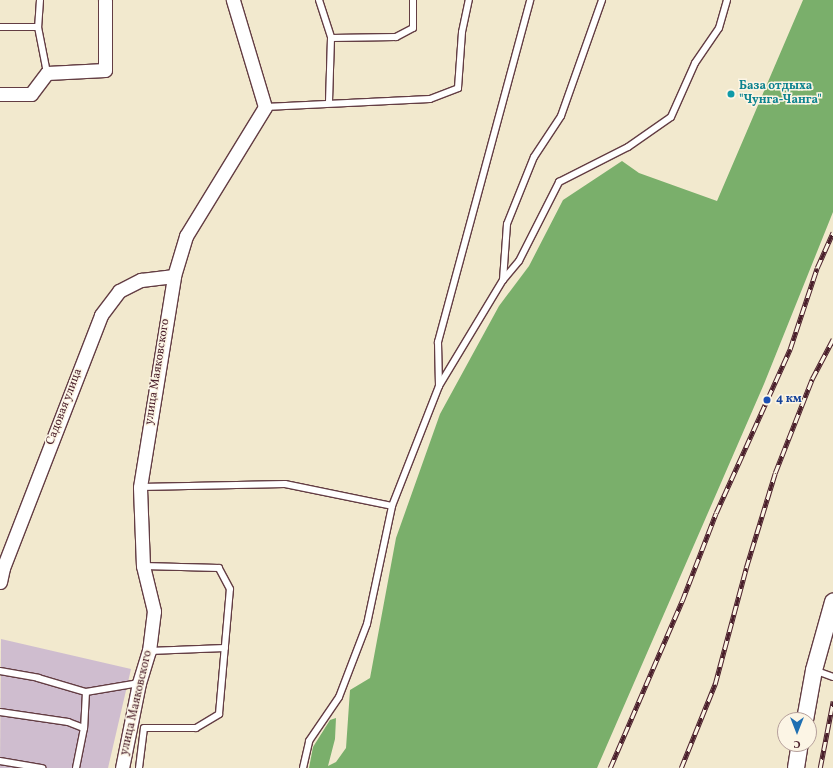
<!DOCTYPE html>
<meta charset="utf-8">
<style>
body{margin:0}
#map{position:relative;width:833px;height:768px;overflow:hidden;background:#f2e9ce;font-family:Vollkorn,serif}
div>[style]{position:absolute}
.industrial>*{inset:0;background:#cfbdcf}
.forest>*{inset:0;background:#7aaf6b}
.roads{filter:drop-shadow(1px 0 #633d43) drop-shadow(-1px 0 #633d43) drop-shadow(0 1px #633d43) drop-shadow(0 -1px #633d43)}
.service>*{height:6px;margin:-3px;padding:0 3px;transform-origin:3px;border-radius:3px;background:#fff}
.minor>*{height:13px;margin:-6.5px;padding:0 6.5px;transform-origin:6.5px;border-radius:6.5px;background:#fff}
.tertiary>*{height:16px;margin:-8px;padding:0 8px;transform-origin:8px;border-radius:8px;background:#fff}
.rail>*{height:4.5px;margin-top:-2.25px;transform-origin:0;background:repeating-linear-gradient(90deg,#fcf5e5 0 9px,#4a1f2b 0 18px);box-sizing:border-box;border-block:1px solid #4a1f2b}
.dots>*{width:11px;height:11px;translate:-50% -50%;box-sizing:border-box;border:2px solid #fcf5e5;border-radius:50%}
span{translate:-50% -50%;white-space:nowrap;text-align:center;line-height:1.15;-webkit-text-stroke:3px #fcf5e5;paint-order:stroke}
.culture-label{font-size:12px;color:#0d838f;font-weight:700}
.left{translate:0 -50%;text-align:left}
.street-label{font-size:12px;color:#4a1f2b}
.transit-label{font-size:12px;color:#164399;font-weight:700}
.north{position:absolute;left:777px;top:712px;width:40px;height:40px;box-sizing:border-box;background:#fcf5e5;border:1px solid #b59f9b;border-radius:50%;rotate:180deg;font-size:11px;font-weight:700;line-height:16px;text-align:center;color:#4a1f2b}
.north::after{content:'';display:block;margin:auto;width:14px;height:18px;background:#1f6fb2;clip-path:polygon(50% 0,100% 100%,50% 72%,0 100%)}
</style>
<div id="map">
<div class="industrial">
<div style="clip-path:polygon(1px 639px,131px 669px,108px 768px,0 768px)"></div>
</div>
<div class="forest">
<div style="clip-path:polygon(803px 0,833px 0,833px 212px,764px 384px,597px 768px,309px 768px,313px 747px,330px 720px,336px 718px,335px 739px,328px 766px,336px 762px,346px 748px,350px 690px,370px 678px,396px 538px,440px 414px,499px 306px,529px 266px,563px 200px,622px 161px,639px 173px,717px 201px)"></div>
</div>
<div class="roads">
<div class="service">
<div style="left:40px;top:0;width:27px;rotate:94deg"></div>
<div style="left:38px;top:27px;width:47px;rotate:78.9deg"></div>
<div style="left:319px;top:0;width:40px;rotate:72deg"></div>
<div style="left:331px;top:38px;width:64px;rotate:91.8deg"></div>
<div style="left:0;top:27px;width:38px"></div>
<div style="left:331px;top:38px;width:65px;rotate:-0.9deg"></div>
<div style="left:396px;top:37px;width:19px;rotate:-28deg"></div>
<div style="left:413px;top:28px;width:28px;rotate:-90deg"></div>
<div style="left:265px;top:107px;width:165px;rotate:-2.8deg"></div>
<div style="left:430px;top:99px;width:30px;rotate:-21deg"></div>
<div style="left:458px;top:88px;width:56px;rotate:-85.9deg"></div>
<div style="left:462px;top:32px;width:33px;rotate:-78deg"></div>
<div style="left:503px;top:280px;width:25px;rotate:-50deg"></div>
<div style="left:519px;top:261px;width:89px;rotate:-63.1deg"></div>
<div style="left:559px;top:182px;width:77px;rotate:-26.9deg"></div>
<div style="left:628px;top:147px;width:52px;rotate:-34.9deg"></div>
<div style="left:671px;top:117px;width:59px;rotate:-66deg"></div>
<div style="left:695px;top:63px;width:42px;rotate:-55.6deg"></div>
<div style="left:719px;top:28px;width:29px;rotate:-74deg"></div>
<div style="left:439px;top:386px;width:124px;rotate:-58.9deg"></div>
<div style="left:503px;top:280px;width:56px;rotate:-85.9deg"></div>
<div style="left:507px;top:224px;width:72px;rotate:-68.1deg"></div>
<div style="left:534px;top:157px;width:49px;rotate:-56.6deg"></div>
<div style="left:561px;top:116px;width:123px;rotate:-70.5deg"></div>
<div style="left:140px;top:487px;width:145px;rotate:-1.2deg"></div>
<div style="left:285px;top:484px;width:109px;rotate:11.6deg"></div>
<div style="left:149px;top:651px;width:76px;rotate:-2.3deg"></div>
<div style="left:814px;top:670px;width:20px;rotate:20deg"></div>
<div style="left:0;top:671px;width:39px;rotate:10deg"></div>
<div style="left:38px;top:678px;width:50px;rotate:16.3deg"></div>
<div style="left:86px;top:692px;width:36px;rotate:93deg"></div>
<div style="left:86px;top:692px;width:54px;rotate:-9.6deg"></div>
<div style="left:0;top:712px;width:69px;rotate:8.4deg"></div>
<div style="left:68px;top:722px;width:17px;rotate:21deg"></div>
<div style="left:84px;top:728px;width:41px;rotate:101.3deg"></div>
<div style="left:0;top:761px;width:43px;rotate:9.5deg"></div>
<div style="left:139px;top:768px;width:40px;rotate:-82.9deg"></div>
<div style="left:144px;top:728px;width:52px"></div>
<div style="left:196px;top:728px;width:27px;rotate:-31deg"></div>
<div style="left:219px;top:714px;width:125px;rotate:-85deg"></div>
<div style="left:230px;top:589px;width:24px;rotate:-118deg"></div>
<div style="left:219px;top:568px;width:76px;rotate:-178.5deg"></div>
<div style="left:303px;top:768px;width:28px;rotate:-77deg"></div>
<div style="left:309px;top:741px;width:53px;rotate:-55.7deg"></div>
<div style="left:339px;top:697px;width:78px;rotate:-69deg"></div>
<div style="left:367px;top:624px;width:121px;rotate:-78deg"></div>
<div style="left:392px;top:506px;width:129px;rotate:-68.6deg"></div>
<div style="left:439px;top:386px;width:44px;rotate:-91.3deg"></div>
<div style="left:438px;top:342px;width:354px;rotate:-74.9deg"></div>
</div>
<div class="minor">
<div style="left:0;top:94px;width:31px"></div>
<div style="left:31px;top:94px;width:26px;rotate:-53deg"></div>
<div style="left:47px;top:73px;width:58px;rotate:-3deg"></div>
<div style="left:105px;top:70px;width:70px;rotate:-90deg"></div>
<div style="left:0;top:582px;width:14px;rotate:-78deg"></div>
<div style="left:3px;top:568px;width:271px;rotate:-68.8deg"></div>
<div style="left:101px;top:315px;width:30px;rotate:-53deg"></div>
<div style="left:119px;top:291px;width:25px;rotate:-27deg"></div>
<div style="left:141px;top:280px;width:33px;rotate:-7deg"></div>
<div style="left:122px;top:768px;width:87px;rotate:-78.7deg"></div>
<div style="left:139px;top:683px;width:34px;rotate:-73deg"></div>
<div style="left:149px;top:651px;width:40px;rotate:-82.9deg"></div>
<div style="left:154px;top:611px;width:46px;rotate:-103.7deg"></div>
<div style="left:143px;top:566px;width:79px;rotate:-92.2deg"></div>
<div style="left:140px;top:487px;width:214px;rotate:-80.8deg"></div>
<div style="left:174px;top:276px;width:42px;rotate:-73.3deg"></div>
<div style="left:186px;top:236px;width:151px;rotate:-58.5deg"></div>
<div style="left:265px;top:107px;width:112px;rotate:-106.7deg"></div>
</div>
<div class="tertiary">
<div style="left:805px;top:720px;width:51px;rotate:-79.8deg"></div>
<div style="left:814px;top:670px;width:71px;rotate:-74.4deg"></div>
<div style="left:796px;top:768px;width:24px;rotate:-81deg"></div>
</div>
</div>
<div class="rail">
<div style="left:610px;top:768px;width:182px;rotate:-66.7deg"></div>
<div style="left:682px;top:601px;width:94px;rotate:-68.9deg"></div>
<div style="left:716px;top:513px;width:180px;rotate:-65.7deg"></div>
<div style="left:790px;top:349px;width:85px;rotate:-71.6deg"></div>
<div style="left:817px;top:268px;width:39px;rotate:-66deg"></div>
<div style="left:681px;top:768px;width:91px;rotate:-68deg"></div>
<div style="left:715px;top:684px;width:120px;rotate:-75deg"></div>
<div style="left:746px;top:568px;width:99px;rotate:-73deg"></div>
<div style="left:775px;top:473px;width:101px;rotate:-68.5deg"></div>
<div style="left:812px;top:379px;width:45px;rotate:-62.3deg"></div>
<div style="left:820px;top:768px;width:68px;rotate:-79deg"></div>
</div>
<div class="dots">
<div style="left:731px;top:94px;background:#0f9aa8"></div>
<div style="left:767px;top:400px;background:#1a4fb4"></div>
</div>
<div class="culture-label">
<span class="left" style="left:739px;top:94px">База отдыха<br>"Чунга-Чанга"</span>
</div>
<div class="street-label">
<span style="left:158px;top:372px;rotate:-81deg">улица Маяковского</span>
<span style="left:65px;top:407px;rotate:-69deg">Садовая улица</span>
<span style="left:137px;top:703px;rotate:-77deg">улица Маяковского</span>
</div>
<div class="transit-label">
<span class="left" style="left:776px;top:400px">4 км</span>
</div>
<div class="north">С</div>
</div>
